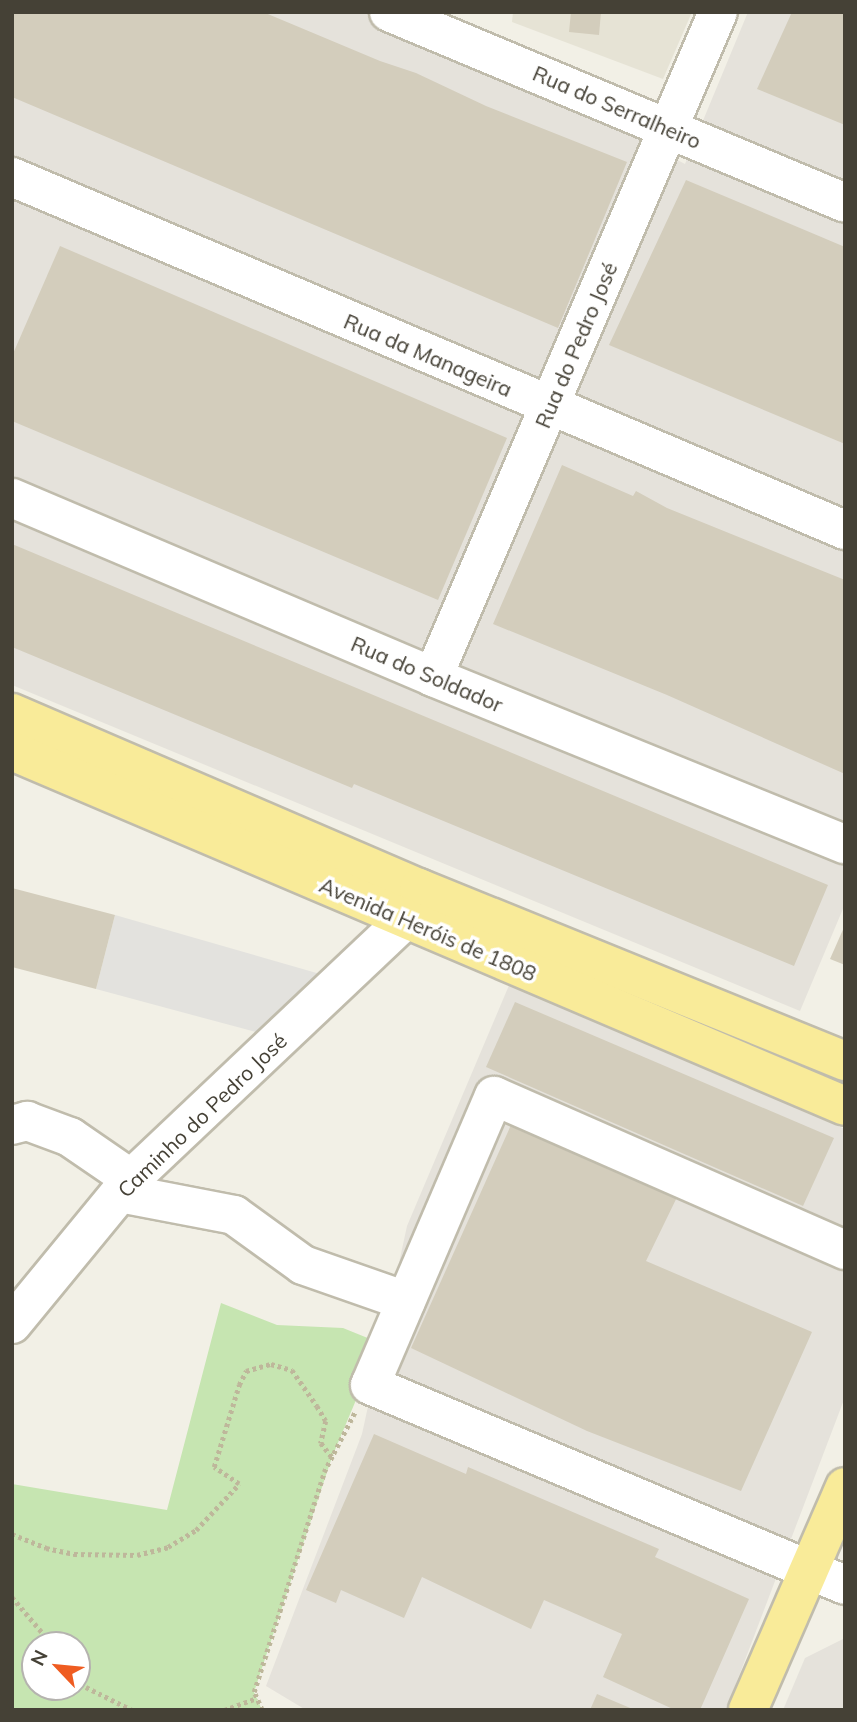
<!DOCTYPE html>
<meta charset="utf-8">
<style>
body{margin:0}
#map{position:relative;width:857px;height:1722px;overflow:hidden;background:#f2f0e6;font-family:Mulish,sans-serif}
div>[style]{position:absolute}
.residential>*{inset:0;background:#e6e3d5}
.industrial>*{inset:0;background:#e5e2db}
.green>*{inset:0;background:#c6e5b1}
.parking>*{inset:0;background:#e3e2de}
.building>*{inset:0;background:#d3cdbc}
.path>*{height:4.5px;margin-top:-2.25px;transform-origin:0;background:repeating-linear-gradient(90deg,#beb79b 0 3.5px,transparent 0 7px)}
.roads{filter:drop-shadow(2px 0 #c0bcac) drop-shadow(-2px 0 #c0bcac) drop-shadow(0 2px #c0bcac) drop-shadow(0 -2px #c0bcac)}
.minor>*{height:38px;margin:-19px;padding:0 19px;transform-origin:19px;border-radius:19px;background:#fff}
.major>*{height:38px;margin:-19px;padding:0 19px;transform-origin:19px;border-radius:19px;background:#f9eb99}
span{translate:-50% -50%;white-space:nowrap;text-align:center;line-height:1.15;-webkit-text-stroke:7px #fff;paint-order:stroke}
.street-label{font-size:21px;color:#454136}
.frame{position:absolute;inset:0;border:14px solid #454136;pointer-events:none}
.north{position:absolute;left:21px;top:1631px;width:70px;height:70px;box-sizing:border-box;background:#fff;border:2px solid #b5b3af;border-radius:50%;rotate:296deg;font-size:19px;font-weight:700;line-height:28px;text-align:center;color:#454136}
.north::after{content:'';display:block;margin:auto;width:24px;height:32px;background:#ef5c21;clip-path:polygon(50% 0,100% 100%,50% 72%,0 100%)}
</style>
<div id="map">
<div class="residential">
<div style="clip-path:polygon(513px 12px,692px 12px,663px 79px,512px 22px)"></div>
</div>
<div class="industrial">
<div style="clip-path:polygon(12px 12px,392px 12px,685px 164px,748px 12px,845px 12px,845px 904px,800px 1011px,12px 685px)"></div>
<div style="clip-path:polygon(510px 983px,845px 1129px,845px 1397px,726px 1710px,306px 1710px,266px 1686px,362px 1434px,407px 1226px)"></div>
<div style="clip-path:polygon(845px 1638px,845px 1710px,783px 1710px,805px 1658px)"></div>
</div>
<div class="green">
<div style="clip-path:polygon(evenodd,221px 1303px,277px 1325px,343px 1328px,380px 1343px,332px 1457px,254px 1692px,262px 1710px,12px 1710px,12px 1484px,167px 1510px,221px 1303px,35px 1645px,77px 1645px,77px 1687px,35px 1687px,35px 1645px)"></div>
</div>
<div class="parking">
<div style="clip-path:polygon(115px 915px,327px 976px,263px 1034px,96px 989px)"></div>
</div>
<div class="building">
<div style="clip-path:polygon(12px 12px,263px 12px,380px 61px,416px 73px,486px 106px,627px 162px,558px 328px,12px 97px)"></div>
<div style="clip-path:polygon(571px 12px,601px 12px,599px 35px,569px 32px)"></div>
<div style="clip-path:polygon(792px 12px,845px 12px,845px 125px,757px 89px)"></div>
<div style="clip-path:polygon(686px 180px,845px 247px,845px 444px,609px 345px)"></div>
<div style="clip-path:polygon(60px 246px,507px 438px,438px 600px,12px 421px,12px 356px)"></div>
<div style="clip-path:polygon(562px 465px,633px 496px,636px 491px,667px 508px,845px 580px,845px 774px,667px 695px,493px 624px)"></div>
<div style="clip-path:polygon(12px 544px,828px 885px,794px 966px,354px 784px,352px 788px,12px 647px)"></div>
<div style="clip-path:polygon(12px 888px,115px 915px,96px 989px,12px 967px)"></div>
<div style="clip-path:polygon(845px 925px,845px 965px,830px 959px)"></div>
<div style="clip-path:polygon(515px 1002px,834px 1138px,803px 1206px,486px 1067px)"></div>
<div style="clip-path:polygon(515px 1116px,681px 1189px,646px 1261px,812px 1332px,741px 1491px,587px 1431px,411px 1348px)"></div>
<div style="clip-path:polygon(374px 1434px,466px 1474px,468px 1467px,659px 1549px,655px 1557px,749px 1599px,700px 1710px,675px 1710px,603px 1677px,622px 1634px,544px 1600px,531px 1629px,422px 1577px,404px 1618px,341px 1590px,336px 1603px,306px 1590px)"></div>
<div style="clip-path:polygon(597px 1694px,635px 1710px,590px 1710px)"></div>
</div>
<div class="path">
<div style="left:12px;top:1534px;width:37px;rotate:22deg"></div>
<div style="left:46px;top:1548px;width:29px;rotate:12deg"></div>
<div style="left:74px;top:1554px;width:63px;rotate:0.9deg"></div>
<div style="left:137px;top:1555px;width:32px;rotate:-14deg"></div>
<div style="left:168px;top:1547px;width:33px;rotate:-31deg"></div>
<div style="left:196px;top:1530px;width:63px;rotate:-46.9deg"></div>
<div style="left:239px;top:1484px;width:30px;rotate:-146deg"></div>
<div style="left:214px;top:1467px;width:86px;rotate:-73deg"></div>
<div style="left:239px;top:1385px;width:16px;rotate:-63deg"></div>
<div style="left:246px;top:1371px;width:26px;rotate:-16deg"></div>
<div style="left:271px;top:1364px;width:22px;rotate:16deg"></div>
<div style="left:292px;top:1370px;width:44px;rotate:55.2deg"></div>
<div style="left:317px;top:1406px;width:17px;rotate:59deg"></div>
<div style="left:326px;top:1421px;width:23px;rotate:103deg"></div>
<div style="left:321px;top:1443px;width:18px;rotate:52deg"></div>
<div style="left:12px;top:1597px;width:63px;rotate:49.5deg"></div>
<div style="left:77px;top:1677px;width:13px;rotate:48deg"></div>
<div style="left:86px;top:1687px;width:51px;rotate:26.6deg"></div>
<div style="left:224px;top:1710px;width:35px;rotate:-20deg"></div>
<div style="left:262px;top:1710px;width:20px;rotate:-114deg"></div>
<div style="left:254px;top:1692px;width:231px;rotate:-72.3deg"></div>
<div style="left:324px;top:1472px;width:68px;rotate:-62.7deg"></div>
</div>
<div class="roads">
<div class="minor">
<div style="left:389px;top:12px;width:494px;rotate:22.7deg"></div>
<div style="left:12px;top:177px;width:905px;rotate:22.97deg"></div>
<div style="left:12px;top:498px;width:457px;rotate:23deg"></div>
<div style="left:433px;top:677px;width:445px;rotate:22.1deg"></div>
<div style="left:433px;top:677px;width:723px;rotate:-66.8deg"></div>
<div style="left:12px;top:1125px;width:16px;rotate:-15deg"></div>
<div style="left:27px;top:1121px;width:46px;rotate:20.4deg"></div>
<div style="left:70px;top:1137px;width:74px;rotate:34.5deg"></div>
<div style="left:120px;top:1193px;width:116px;rotate:10.9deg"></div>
<div style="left:234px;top:1215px;width:85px;rotate:35.9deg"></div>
<div style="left:303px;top:1265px;width:109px;rotate:19.3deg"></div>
<div style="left:845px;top:1250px;width:383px;rotate:-156.3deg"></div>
<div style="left:494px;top:1096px;width:314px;rotate:113.2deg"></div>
<div style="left:370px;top:1385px;width:515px;rotate:22.83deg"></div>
<div style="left:12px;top:1324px;width:188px;rotate:-50.6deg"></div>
<div style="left:131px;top:1179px;width:378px;rotate:-43.4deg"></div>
</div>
<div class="major">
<div style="left:12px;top:713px;width:443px;rotate:23.3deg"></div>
<div style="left:419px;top:888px;width:460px;rotate:22.1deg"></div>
<div style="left:12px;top:751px;width:905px;rotate:23.08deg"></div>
<div style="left:748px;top:1710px;width:243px;rotate:-66.5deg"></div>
</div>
</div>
<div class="street-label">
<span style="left:617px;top:107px;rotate:23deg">Rua do Serralheiro</span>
<span style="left:576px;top:345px;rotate:-67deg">Rua do Pedro José</span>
<span style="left:428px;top:355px;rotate:23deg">Rua da Manageira</span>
<span style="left:427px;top:674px;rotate:23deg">Rua do Soldador</span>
<span style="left:428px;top:929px;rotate:23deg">Avenida Heróis de 1808</span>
<span style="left:202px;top:1115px;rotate:-44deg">Caminho do Pedro José</span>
</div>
<div class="frame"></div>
<div class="north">N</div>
</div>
